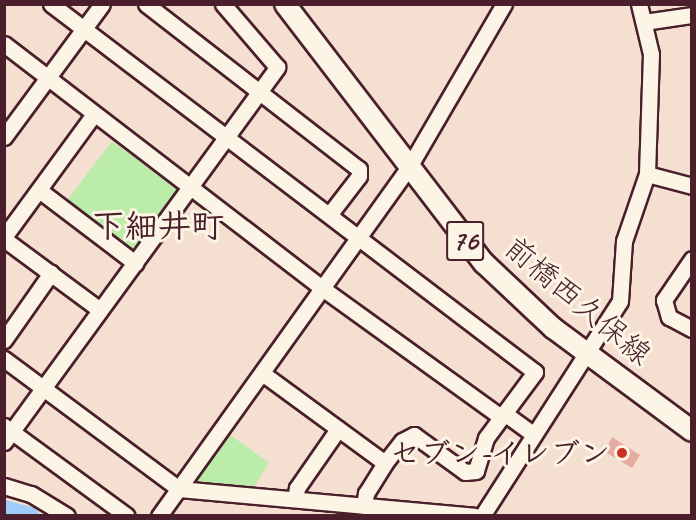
<!DOCTYPE html>
<meta charset="utf-8">
<style>
body{margin:0}
#map{position:relative;width:696px;height:520px;overflow:hidden;background:#f5dfd0;font-family:Caveat,"Klee One",sans-serif}
div>[style]{position:absolute}
.green>*{inset:0;background:#bcecaa}
.river>*{height:18px;margin:-9px;padding:0 9px;transform-origin:9px;border-radius:9px;background:#9fccfa}
.building>*{inset:0;background:#e5aba0}
.roads{filter:drop-shadow(2px 0 #4a1f2b) drop-shadow(-2px 0 #4a1f2b) drop-shadow(0 2px #4a1f2b) drop-shadow(0 -2px #4a1f2b)}
.minor>*{height:15px;margin:-7.5px;padding:0 7.5px;transform-origin:7.5px;border-radius:7.5px;background:#fcf5e5}
.major>*{height:20px;margin:-10px;padding:0 10px;transform-origin:10px;border-radius:10px;background:#fcf5e5}
.dots>*{width:16px;height:16px;translate:-50% -50%;box-sizing:border-box;border:3px solid #fcf5e5;border-radius:50%}
span{translate:-50% -50%;white-space:nowrap;text-align:center;line-height:1.15;-webkit-text-stroke:6px #fcf5e5;paint-order:stroke}
.shield-label span{padding:2px 4px;background:#fcf5e5;border:2px solid;border-radius:4px;-webkit-text-stroke-width:0}
.shield-label{font-size:28px;color:#4a1f2b;font-weight:700}
.street-label{font-size:30px;color:#4a1f2b}
.poi-label{font-size:30px;color:#4a1f2b;font-weight:700}
.right{translate:-100% -50%;text-align:right}
.quarter-label{font-size:33px;color:#4a1f2b;font-weight:700}
.frame{position:absolute;inset:0;border:6px solid #4a1f2b;pointer-events:none}
</style>
<div id="map">
<div class="green">
<div style="clip-path:polygon(112px 141px,179px 191px,137px 252px,132px 253px,66px 202px)"></div>
<div style="clip-path:polygon(225px 431px,269px 463px,251px 492px,196px 487px,192px 478px)"></div>
</div>
<div class="river">
<div style="left:4px;top:509px;width:27px;rotate:15deg"></div>
</div>
<div class="building">
<div style="clip-path:polygon(612px 437px,640px 455px,632px 468px,605px 452px)"></div>
</div>
<div class="roads">
<div class="minor">
<div style="left:51px;top:4px;width:608px;rotate:37.25deg"></div>
<div style="left:535px;top:372px;width:82px;rotate:126.6deg"></div>
<div style="left:486px;top:438px;width:34px;rotate:107deg"></div>
<div style="left:476px;top:471px;width:11px;rotate:175deg"></div>
<div style="left:465px;top:472px;width:63px;rotate:-144deg"></div>
<div style="left:414px;top:435px;width:13px;rotate:153deg"></div>
<div style="left:402px;top:441px;width:28px;rotate:128deg"></div>
<div style="left:385px;top:463px;width:36px;rotate:122deg"></div>
<div style="left:366px;top:493px;width:13px;rotate:99deg"></div>
<div style="left:146px;top:4px;width:269px;rotate:37.8deg"></div>
<div style="left:359px;top:169px;width:7px;rotate:90deg"></div>
<div style="left:359px;top:176px;width:49px;rotate:127.6deg"></div>
<div style="left:644px;top:22px;width:49px;rotate:-8.3deg"></div>
<div style="left:4px;top:44px;width:401px;rotate:37.5deg"></div>
<div style="left:322px;top:288px;width:221px;rotate:35.8deg"></div>
<div style="left:4px;top:137px;width:165px;rotate:-53.6deg"></div>
<div style="left:647px;top:174px;width:47px;rotate:14.9deg"></div>
<div style="left:39px;top:190px;width:121px;rotate:37.2deg"></div>
<div style="left:4px;top:237px;width:152px;rotate:-53.8deg"></div>
<div style="left:4px;top:239px;width:119px;rotate:36.5deg"></div>
<div style="left:692px;top:259px;width:50px;rotate:124.3deg"></div>
<div style="left:664px;top:300px;width:18px;rotate:74deg"></div>
<div style="left:669px;top:317px;width:26px;rotate:28deg"></div>
<div style="left:4px;top:340px;width:82px;rotate:-55deg"></div>
<div style="left:4px;top:359px;width:218px;rotate:36.6deg"></div>
<div style="left:179px;top:489px;width:296px;rotate:5.2deg"></div>
<div style="left:262px;top:373px;width:152px;rotate:36.2deg"></div>
<div style="left:504px;top:413px;width:37px;rotate:36deg"></div>
<div style="left:4px;top:426px;width:152px;rotate:36.2deg"></div>
<div style="left:4px;top:442px;width:464px;rotate:-53.9deg"></div>
<div style="left:277px;top:67px;width:83px;rotate:-130.6deg"></div>
<div style="left:4px;top:486px;width:28px;rotate:17deg"></div>
<div style="left:31px;top:494px;width:42px;rotate:31.4deg"></div>
<div style="left:295px;top:499px;width:11px;rotate:-80deg"></div>
<div style="left:297px;top:488px;width:72px;rotate:-55.2deg"></div>
<div style="left:159px;top:516px;width:429px;rotate:-54.4deg"></div>
<div style="left:409px;top:167px;width:189px;rotate:-59.8deg"></div>
<div style="left:482px;top:516px;width:255px;rotate:-57.3deg"></div>
<div style="left:620px;top:301px;width:60px;rotate:-86.2deg"></div>
<div style="left:624px;top:241px;width:71px;rotate:-71.1deg"></div>
<div style="left:647px;top:174px;width:120px;rotate:-88.1deg"></div>
<div style="left:651px;top:54px;width:51px;rotate:-103.5deg"></div>
</div>
<div class="major">
<div style="left:285px;top:4px;width:327px;rotate:52.5deg"></div>
<div style="left:484px;top:263px;width:95px;rotate:43.3deg"></div>
<div style="left:553px;top:328px;width:173px;rotate:36.5deg"></div>
</div>
</div>
<div class="dots">
<div style="left:622px;top:453px;background:#c8321e"></div>
</div>
<div class="shield-label">
<span style="left:465px;top:241px">76</span>
</div>
<div class="street-label">
<span style="left:578px;top:301px;rotate:40deg">前橋西久保線</span>
</div>
<div class="poi-label">
<span class="right" style="left:610px;top:453px">セブン-イレブン</span>
</div>
<div class="quarter-label">
<span style="left:158px;top:227px">下細井町</span>
</div>
<div class="frame"></div>
</div>
